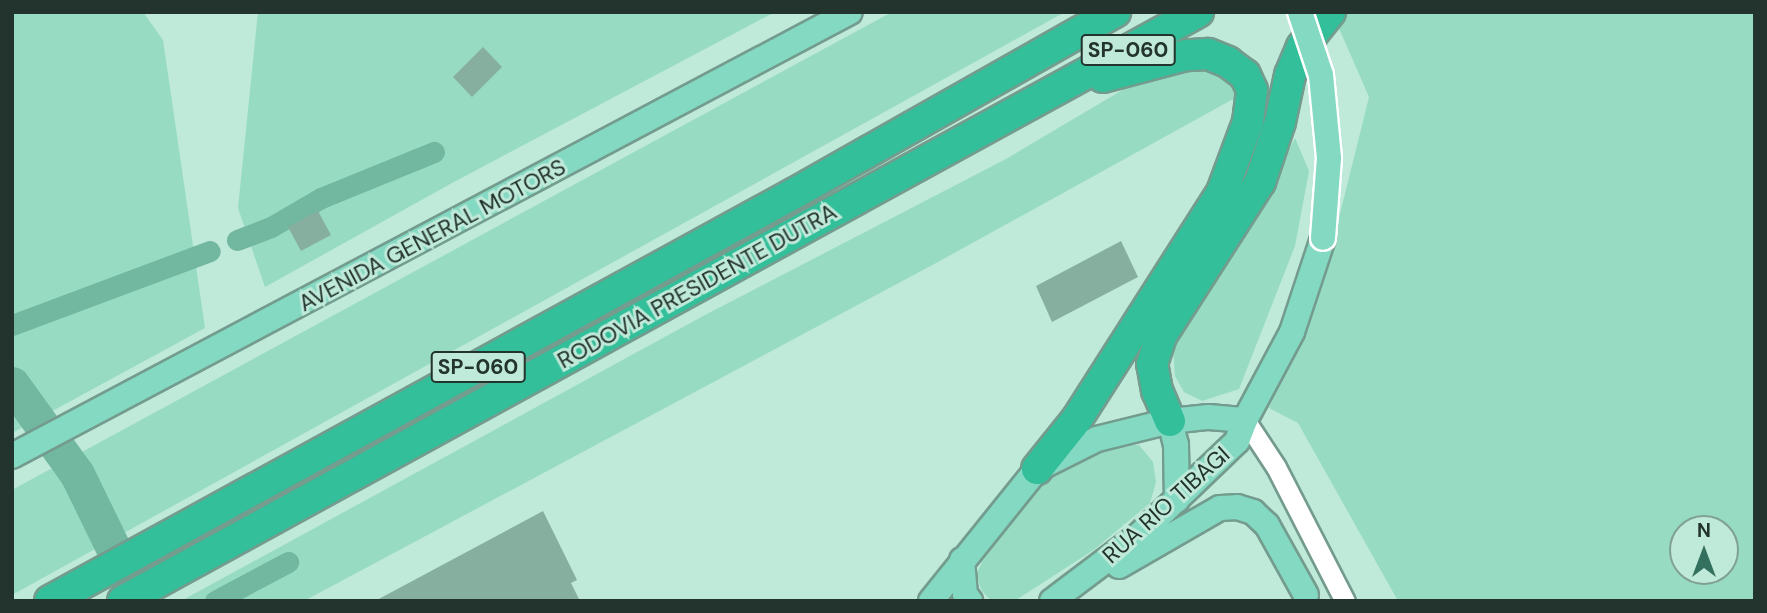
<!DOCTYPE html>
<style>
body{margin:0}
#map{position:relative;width:1767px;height:613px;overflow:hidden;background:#bfe9d9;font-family:"DM Sans",sans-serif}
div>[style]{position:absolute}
.green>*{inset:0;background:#97dbc3}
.canal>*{height:21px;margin:-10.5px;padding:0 10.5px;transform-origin:10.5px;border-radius:10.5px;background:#72b7a0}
.river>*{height:35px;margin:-17.5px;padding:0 17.5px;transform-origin:17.5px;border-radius:17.5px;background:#72b7a0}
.building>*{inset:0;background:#87afa0}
.roads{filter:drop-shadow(2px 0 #749c8e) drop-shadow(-2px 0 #749c8e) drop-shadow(0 2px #749c8e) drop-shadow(0 -2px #749c8e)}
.minor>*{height:19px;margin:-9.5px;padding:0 9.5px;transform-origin:9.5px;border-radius:9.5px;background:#fff}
.major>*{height:24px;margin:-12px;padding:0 12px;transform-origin:12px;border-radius:12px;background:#84d9c2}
.highway>*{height:30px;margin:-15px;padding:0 15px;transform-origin:15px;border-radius:15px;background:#32bf9a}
.bridges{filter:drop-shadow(2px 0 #fff) drop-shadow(-2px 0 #fff) drop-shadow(0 2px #fff) drop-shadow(0 -2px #fff)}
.major-bridge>*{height:24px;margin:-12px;padding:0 12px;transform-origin:12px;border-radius:12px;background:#84d9c2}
span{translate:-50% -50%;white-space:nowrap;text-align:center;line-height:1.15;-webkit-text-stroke:6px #bfe9d9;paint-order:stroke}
.shield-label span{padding:2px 5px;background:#bfe9d9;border:2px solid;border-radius:5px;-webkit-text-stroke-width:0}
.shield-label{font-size:21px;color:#23332d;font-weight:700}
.street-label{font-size:23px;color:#23332d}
.frame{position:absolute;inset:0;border:14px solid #23332d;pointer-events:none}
.north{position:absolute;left:1669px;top:515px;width:70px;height:70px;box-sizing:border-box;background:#bfe9d9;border:2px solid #81a094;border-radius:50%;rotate:0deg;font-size:19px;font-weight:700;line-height:28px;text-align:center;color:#23332d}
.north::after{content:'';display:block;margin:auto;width:24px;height:32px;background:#33715e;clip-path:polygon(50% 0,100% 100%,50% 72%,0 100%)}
</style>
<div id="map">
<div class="green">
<div style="clip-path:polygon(12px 12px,143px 12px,163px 40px,205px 328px,12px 433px)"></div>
<div style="clip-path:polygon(258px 12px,775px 12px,452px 183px,265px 287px,238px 208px)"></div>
<div style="clip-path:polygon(892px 12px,1065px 12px,12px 595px,12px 490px)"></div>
<div style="clip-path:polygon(evenodd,1346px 12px,1755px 12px,1755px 601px,1398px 601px,1298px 423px,1269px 408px,1334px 238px,1369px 97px,1338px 26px,1346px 12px,1683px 529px,1725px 529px,1725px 571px,1683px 571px,1683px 529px)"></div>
<div style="clip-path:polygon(1184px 63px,1220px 71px,1232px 85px,1235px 98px,938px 262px,304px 601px,181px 601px,705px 315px,1006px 159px,1136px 82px)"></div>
<div style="clip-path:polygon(1295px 138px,1309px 171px,1295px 246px,1239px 389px,1202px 401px,1184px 392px,1175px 376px,1173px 350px,1182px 325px,1252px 222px)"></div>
<div style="clip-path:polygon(1118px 445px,1139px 445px,1153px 462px,1156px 482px,1150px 503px,1095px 549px,1016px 600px,991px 601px,982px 591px,976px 575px,983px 560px,1038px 487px,1062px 470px)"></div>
</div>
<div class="canal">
<div style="left:237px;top:240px;width:36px;rotate:-21deg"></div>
<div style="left:271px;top:227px;width:58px;rotate:-30.1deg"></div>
<div style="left:321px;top:198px;width:122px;rotate:-22.2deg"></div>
<div style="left:12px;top:325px;width:211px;rotate:-20.5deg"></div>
<div style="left:215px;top:601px;width:83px;rotate:-28.1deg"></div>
</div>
<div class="river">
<div style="left:12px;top:384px;width:111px;rotate:54.2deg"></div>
<div style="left:77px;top:474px;width:141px;rotate:64deg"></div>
</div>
<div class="building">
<div style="clip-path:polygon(483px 47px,502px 67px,472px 97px,453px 77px)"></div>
<div style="clip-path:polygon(318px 211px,331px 235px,301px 251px,288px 227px)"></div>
<div style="clip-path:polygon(1121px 241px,1138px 277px,1052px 322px,1036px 286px)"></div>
<div style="clip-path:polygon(543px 511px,577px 580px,571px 583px,580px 601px,375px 601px)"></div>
</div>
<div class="roads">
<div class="minor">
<div style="left:1245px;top:420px;width:56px;rotate:56.6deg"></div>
<div style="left:1276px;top:467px;width:151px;rotate:62.8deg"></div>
</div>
<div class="major">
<div style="left:1170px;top:421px;width:25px;rotate:76deg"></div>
<div style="left:1176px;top:445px;width:55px;rotate:89deg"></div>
<div style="left:12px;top:456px;width:948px;rotate:-27.92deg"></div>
<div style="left:962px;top:560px;width:34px;rotate:85deg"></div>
<div style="left:965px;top:594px;width:9px;rotate:54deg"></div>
<div style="left:1119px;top:566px;width:116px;rotate:-29.9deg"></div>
<div style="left:1220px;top:508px;width:17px;rotate:-3deg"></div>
<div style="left:1237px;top:507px;width:17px;rotate:17deg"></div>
<div style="left:1253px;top:512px;width:19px;rotate:43deg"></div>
<div style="left:1267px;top:525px;width:80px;rotate:60.9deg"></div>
<div style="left:931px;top:601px;width:169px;rotate:-51.2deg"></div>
<div style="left:1037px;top:469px;width:67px;rotate:-26.6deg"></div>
<div style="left:1097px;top:439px;width:75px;rotate:-13.9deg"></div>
<div style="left:1170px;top:421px;width:39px;rotate:-6deg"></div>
<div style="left:1209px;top:417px;width:36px;rotate:5deg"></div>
<div style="left:1052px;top:601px;width:106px;rotate:-37deg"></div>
<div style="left:1137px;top:537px;width:139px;rotate:-43.8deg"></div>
<div style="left:1237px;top:441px;width:22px;rotate:-69deg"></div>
<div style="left:1245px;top:420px;width:100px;rotate:-61.9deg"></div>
<div style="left:1292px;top:332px;width:99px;rotate:-71.7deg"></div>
</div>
<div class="highway">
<div style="left:1170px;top:421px;width:33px;rotate:-113deg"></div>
<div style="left:1157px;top:391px;width:27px;rotate:-100deg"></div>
<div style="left:1152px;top:364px;width:29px;rotate:-72deg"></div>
<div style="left:1161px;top:336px;width:183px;rotate:-57.3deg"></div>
<div style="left:1260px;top:182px;width:63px;rotate:-71.6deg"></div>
<div style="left:1280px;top:122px;width:48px;rotate:-78deg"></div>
<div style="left:1290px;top:75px;width:30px;rotate:-67deg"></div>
<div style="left:1302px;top:47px;width:45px;rotate:-51.3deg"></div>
<div style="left:1037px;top:469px;width:64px;rotate:-51.3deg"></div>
<div style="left:1077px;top:419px;width:269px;rotate:-57.4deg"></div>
<div style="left:1222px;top:192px;width:75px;rotate:-69.6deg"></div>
<div style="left:1248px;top:122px;width:32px;rotate:-83deg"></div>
<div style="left:1252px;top:90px;width:17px;rotate:-115deg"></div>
<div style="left:1245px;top:75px;width:21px;rotate:-143deg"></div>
<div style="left:1228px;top:62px;width:22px;rotate:-158deg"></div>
<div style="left:1208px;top:54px;width:22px;rotate:177deg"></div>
<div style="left:1186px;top:55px;width:86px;rotate:165.2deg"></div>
<div style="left:50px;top:601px;width:849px;rotate:-28.71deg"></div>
<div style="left:795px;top:193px;width:368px;rotate:-29.5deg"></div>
<div style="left:123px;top:601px;width:1226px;rotate:-28.72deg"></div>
</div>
</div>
<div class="bridges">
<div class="major-bridge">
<div style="left:1300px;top:12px;width:66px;rotate:71.6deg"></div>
<div style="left:1321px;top:75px;width:83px;rotate:84.5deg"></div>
<div style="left:1329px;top:158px;width:80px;rotate:94.3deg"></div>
</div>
</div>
<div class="shield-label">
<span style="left:1128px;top:50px">SP-060</span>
<span style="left:478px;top:367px">SP-060</span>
</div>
<div class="street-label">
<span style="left:432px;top:235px;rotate:-28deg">AVENIDA GENERAL MOTORS</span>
<span style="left:697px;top:286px;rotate:-29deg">RODOVIA PRESIDENTE DUTRA</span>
<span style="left:1166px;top:505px;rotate:-42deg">RUA RIO TIBAGI</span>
</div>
<div class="frame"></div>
<div class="north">N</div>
</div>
